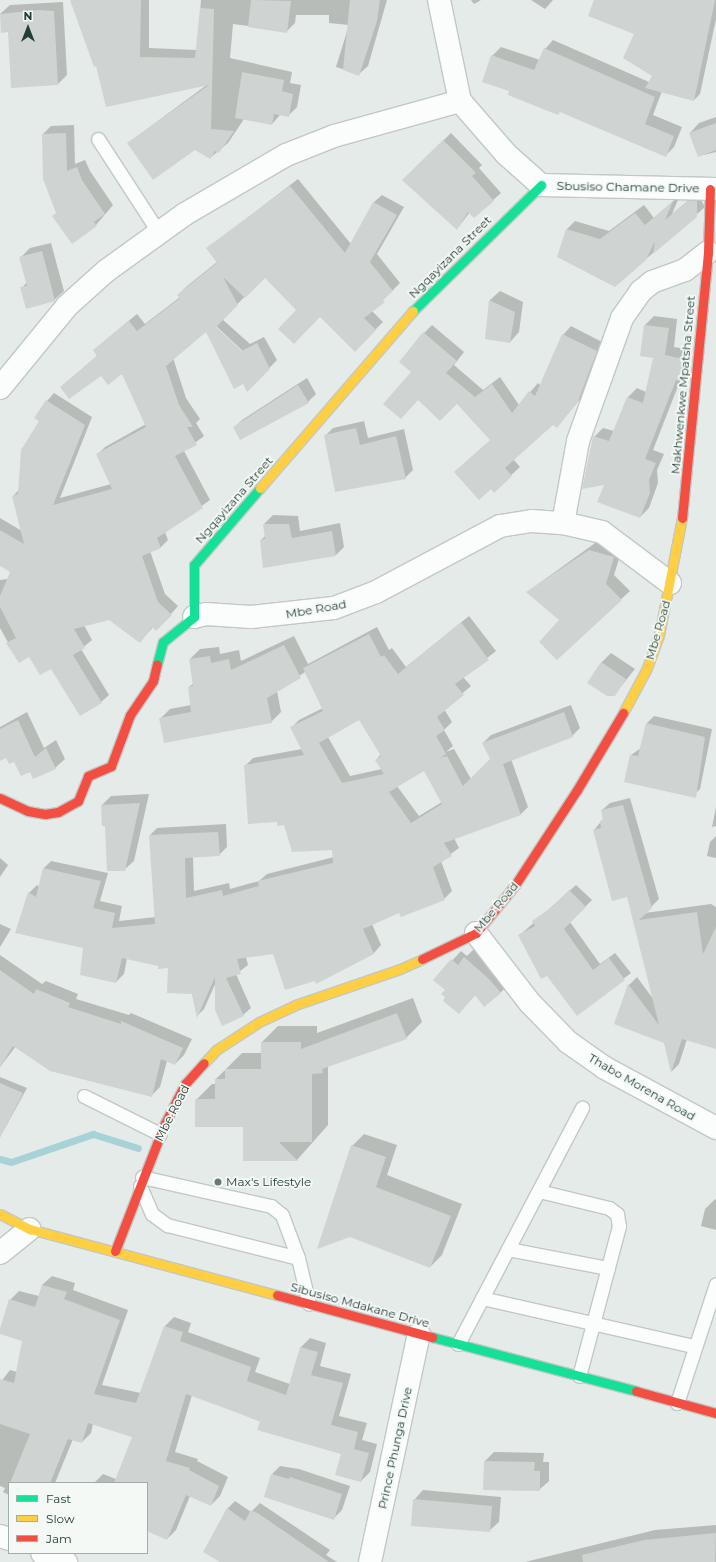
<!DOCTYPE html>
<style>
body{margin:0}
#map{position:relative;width:716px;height:1562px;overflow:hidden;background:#e5ebe8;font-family:Montserrat,sans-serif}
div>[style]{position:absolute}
.shadow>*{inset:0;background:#0003}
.stream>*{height:7px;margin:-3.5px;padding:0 3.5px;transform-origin:3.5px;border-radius:3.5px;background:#a7d2d7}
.building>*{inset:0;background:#cfd4d2}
.roads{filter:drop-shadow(1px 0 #c2c8c5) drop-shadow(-1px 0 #c2c8c5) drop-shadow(0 1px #c2c8c5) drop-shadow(0 -1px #c2c8c5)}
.lane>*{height:13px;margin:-6.5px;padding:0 6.5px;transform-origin:6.5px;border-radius:6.5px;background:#fbfcfc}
.street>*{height:22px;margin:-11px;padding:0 11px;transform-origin:11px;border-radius:11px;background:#fbfcfc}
.fast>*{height:9px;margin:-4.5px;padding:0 4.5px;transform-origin:4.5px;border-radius:4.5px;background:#16e098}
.slow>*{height:9px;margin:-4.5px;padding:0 4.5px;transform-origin:4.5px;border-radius:4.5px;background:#ffcf43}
.jam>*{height:9px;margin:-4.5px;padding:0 4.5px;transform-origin:4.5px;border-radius:4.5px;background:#f24e42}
.dots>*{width:11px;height:11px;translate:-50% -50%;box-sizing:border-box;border:2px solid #f4f9f6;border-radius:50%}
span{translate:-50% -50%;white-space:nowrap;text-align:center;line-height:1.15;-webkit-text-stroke:3.5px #f4f9f6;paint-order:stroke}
.street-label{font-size:12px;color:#233e36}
.poi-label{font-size:12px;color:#233e36}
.left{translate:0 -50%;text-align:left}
.legend{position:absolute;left:8px;top:1482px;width:140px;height:72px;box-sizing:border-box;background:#f4f9f6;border:1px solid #a0aea9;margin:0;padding:5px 7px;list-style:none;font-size:12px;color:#233e36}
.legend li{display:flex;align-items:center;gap:8px;height:20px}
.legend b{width:20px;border:1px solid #a0aea9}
.north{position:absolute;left:8px;top:8px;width:40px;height:40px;-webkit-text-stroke:3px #f4f9f6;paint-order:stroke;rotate:0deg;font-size:11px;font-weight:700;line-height:16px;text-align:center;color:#233e36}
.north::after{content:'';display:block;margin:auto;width:14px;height:18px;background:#233e36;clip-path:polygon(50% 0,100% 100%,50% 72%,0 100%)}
</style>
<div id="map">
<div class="shadow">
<div style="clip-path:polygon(71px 0,149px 0,149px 48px,197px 50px,201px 0,387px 0,368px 66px,359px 74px,336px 67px,349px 25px,329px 23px,329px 15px,296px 15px,295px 23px,287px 31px,233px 24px,230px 58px,292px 72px,290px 83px,301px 85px,297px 107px,288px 116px,280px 115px,272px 124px,244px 119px,228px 143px,210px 158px,195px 149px,128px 143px,208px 84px,97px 65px)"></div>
<div style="clip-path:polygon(471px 0,481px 0,474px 4px)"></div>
<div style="clip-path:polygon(531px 0,553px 0,545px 9px)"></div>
<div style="clip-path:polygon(595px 0,716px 0,716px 19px,700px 94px,694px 100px,662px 91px,653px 115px,682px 127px,674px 147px,665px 156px,511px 90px,492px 56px,501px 47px,540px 60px,545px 49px,553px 40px,649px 82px,653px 75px,635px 34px)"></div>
<div style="clip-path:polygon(63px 2px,67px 75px,58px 84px,9px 31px,0 14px,10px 5px)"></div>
<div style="clip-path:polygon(716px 117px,716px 152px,699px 156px,690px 133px,699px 123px)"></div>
<div style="clip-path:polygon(74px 125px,75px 164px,85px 160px,90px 171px,113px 205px,96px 225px,57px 213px,43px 134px,51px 126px)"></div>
<div style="clip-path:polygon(451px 133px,482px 165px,479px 168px,501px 193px,474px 217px,470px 212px,457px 229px,403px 180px)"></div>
<div style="clip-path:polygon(evenodd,298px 179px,351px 244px,374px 202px,382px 195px,404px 207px,377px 254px,400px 283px,372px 311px,383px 322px,355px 350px,320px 316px,297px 310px,265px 277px,222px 319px,250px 344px,264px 337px,277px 360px,248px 390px,206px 330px,173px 358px,186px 398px,200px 419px,196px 423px,204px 436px,184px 451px,210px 500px,165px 532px,168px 540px,161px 547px,150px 551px,165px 594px,178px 606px,164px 622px,153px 627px,140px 642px,109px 619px,84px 625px,92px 640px,81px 649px,109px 695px,101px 702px,30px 655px,19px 662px,0 628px,0 580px,21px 577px,0 565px,0 518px,22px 531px,13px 496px,19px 490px,47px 401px,54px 393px,92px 417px,60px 498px,111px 484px,98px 454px,105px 447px,146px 424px,122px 373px,101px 375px,61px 387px,98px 355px,94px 350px,102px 343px,137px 314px,145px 324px,180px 297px,178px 295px,186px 287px,217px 262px,208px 248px,298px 179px,215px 325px,246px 354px,245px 355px,215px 328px,215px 325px)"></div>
<div style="clip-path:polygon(697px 193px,705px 207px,645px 260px,558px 257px,567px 229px,575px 221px,609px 231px,644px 205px,654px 218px,680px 195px,672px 214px)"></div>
<div style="clip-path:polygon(51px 243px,64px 291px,54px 300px,22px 288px,27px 282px,20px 258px,30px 248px)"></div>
<div style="clip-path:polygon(500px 291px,523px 302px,519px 332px,510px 342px,486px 339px,490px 300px)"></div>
<div style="clip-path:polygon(654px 316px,677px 319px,674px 347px,692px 350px,688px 371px,682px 376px,653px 450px,664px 454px,657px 470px,658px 483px,649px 508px,640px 517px,605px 483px,594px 437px,603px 428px,614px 431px,628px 397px,637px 388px,646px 392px,654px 357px,641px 355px,645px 325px)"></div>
<div style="clip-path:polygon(432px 325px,464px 352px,454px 365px,483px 390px,500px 377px,519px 405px,538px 383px,541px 386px,563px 335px,571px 326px,604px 343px,586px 392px,557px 427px,553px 424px,513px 459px,520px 467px,494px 491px,491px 439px,458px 402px,412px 371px,424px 333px)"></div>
<div style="clip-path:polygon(307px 378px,316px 394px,308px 402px,234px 428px,242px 420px)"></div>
<div style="clip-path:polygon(364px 421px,368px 438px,404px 429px,413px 470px,405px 478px,325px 436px,333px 428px)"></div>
<div style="clip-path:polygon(273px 515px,298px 516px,300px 531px,340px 523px,344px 547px,336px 555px,261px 540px,266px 535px,264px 524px)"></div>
<div style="clip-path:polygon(598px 541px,622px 549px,614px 575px,630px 591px,557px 658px,561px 619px,527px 592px)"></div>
<div style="clip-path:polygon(evenodd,469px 616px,496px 651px,463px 677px,471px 686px,444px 709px,452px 722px,444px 730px,453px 746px,446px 752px,454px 749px,471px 779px,491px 759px,483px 743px,491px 735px,571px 705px,580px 728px,572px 736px,511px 759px,528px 807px,521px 814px,454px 838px,459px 848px,441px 861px,452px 891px,444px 899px,399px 912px,372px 924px,381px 945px,374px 953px,316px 980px,274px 953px,246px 957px,248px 965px,236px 974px,251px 1008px,243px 1015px,216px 982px,204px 1009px,197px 1016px,192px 993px,169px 967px,127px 958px,124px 974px,116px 982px,84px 947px,16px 932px,29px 893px,37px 885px,39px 887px,44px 868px,51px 861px,108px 873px,100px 901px,122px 906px,119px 921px,156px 917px,150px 835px,157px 828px,226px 824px,227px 847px,219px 855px,193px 856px,194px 891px,229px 883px,230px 889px,259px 881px,267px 874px,334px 857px,332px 849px,278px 821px,245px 766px,253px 758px,302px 749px,292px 727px,299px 720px,323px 708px,305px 672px,277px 691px,281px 712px,271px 722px,161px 718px,170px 709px,191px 705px,189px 687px,194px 683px,190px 659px,200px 649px,219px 647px,220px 654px,239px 650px,241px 661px,294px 636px,308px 664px,377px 627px,389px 650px,392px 648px,406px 667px,469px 616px,360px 719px,381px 754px,376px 760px,382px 769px,350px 776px,328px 737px,360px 719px,469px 616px,424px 769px,442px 802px,419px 816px,397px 786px,424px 769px)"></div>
<div style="clip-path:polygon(611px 653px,635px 669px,614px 695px,601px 663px)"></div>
<div style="clip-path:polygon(27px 712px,44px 748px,56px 740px,65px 759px,55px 768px,30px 771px,0 743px,0 727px)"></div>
<div style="clip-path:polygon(654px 716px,712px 729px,700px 789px,692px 797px,631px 755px,641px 748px,647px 723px)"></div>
<div style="clip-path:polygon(149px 794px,134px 861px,124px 870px,102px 805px,111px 796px)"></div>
<div style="clip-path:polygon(630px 798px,659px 899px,645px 913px,711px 904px,716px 907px,716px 1048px,687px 1039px,679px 1064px,672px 1071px,664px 1042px,615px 1023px,629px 985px,637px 977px,654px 1000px,628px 896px,594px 830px,604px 818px,602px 810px,610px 803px)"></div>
<div style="clip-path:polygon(716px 807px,716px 826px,712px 827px)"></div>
<div style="clip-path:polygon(716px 836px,716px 858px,707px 856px,710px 842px)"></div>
<div style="clip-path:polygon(0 858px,8px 865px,0 877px)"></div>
<div style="clip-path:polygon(576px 885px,592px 900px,570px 922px,600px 964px,615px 953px,631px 973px,577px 1014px,520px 935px)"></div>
<div style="clip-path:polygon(0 924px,11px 929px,0 947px)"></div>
<div style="clip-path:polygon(474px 949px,498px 970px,510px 984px,485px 1006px,476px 994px,459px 1013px,447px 997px,446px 990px,434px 980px,461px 951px,467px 956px)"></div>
<div style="clip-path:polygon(0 955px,42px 984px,46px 981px,78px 994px,76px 999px,129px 1015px,131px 1013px,192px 1039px,184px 1055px,175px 1064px,167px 1061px,160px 1087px,151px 1096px,16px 1046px,0 1067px)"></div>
<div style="clip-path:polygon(413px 998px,422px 1022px,406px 1038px,328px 1066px,328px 1125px,297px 1160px,244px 1160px,244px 1126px,196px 1100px,212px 1084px,216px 1084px,216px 1079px,242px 1053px,262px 1053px,262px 1042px,278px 1026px,317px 1026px,317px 1033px)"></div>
<div style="clip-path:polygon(0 1077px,27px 1088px,4px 1130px,0 1128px)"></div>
<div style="clip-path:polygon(364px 1134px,397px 1145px,387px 1175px,462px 1204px,442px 1255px,430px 1267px,350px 1236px,352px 1146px)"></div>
<div style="clip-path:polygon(715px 1199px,716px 1200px,716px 1230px,701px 1226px,705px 1209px)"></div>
<div style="clip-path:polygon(52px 1276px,75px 1283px,73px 1290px,128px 1310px,102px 1385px,141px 1393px,165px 1326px,174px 1317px,191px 1323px,188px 1332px,260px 1358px,255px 1372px,290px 1384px,301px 1347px,310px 1338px,326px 1343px,320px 1366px,351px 1374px,339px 1416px,367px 1423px,362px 1440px,377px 1444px,370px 1472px,361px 1481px,342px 1453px,192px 1395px,175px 1452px,198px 1459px,197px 1461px,228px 1477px,220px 1496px,211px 1505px,190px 1496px,176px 1530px,167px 1539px,147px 1530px,147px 1483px,94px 1483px,103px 1474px,116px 1479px,133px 1437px,93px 1424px,91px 1433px,82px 1442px,73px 1439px,55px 1483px,9px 1483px,9px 1495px,3px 1492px,5px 1488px,0 1486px,0 1383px,10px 1370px,17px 1372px,23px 1340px,0 1333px,10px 1300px,19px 1291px,39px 1296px,42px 1285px)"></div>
<div style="clip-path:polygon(494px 1452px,544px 1453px,543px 1462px,549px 1462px,549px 1481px,539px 1490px,484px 1489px,485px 1461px)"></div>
<div style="clip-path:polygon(280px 1466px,299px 1469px,350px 1486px,342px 1510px,334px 1518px,272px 1474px)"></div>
<div style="clip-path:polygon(423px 1490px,501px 1497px,499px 1522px,489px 1531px,414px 1500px)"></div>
<div style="clip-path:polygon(235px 1501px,251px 1512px,260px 1503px,330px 1550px,326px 1555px,337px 1562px,222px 1562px,227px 1509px)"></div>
<div style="clip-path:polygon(716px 1525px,716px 1562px,525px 1562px,655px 1530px)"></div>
</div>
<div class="stream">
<div style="left:0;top:1159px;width:11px;rotate:15deg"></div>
<div style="left:11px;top:1162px;width:87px;rotate:-18.9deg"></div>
<div style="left:93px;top:1134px;width:47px;rotate:17.3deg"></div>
</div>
<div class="building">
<div style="clip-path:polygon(70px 0,141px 0,140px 57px,195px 58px,200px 8px,214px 9px,211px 129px,234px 131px,219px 153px,215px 151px,210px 159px,195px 150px,153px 180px,127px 143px,209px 85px,106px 107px,96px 66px,94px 67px)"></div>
<div style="clip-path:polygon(251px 0,291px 1px,287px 33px,248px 27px)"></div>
<div style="clip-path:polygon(350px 0,380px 0,377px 21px,359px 76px,343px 70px)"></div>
<div style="clip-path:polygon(594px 0,715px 0,694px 101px,645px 88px,652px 76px,623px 58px,634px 34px,588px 16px)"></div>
<div style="clip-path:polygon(38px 10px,54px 11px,58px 85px,11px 88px,8px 32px,1px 33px,0 14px)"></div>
<div style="clip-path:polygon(544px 48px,655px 97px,645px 124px,674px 136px,666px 157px,560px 112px,558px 115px,508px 95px,509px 91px,482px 82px,491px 55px,534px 70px)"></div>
<div style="clip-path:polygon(242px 72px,284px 80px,282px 91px,293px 94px,289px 117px,274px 114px,272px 125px,235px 118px)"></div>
<div style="clip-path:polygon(716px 123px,716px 150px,698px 157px,689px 133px)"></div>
<div style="clip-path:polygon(66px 133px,67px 171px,77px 167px,82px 180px,105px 214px,94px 222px,97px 226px,72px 244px,52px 216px,56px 213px,43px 179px,42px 134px)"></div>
<div style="clip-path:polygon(443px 140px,476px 173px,472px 176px,494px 201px,474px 218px,468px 212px,457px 230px,402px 180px)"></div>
<div style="clip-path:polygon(290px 186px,345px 253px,373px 202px,397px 215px,370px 262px,393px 291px,383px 300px,385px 302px,364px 318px,376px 330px,355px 352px,320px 317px,294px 344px,278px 329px,296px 310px,265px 278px,245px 298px,223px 277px,238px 305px,216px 327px,242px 351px,257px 343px,270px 369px,247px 392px,243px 384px,234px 389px,206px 332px,166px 366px,179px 405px,193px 427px,187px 427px,197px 445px,175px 456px,203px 508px,157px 538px,161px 548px,142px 556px,158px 602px,172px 615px,156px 631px,152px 627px,140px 643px,109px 620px,74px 629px,85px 648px,73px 655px,102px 703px,80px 716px,51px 669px,40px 675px,29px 657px,19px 663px,6px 643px,16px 638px,0 607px,0 596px,10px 572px,0 566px,0 530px,24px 544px,12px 496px,18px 494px,21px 450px,39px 421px,34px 418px,46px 400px,85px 425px,53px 505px,112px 489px,96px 454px,146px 427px,122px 374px,108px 385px,101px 376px,69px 399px,60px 387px,97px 356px,93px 350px,129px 321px,137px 331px,180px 298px,177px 295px,217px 263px,206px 248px)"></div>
<div style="clip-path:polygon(673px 201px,665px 220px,688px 201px,697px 201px,697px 217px,653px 254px,655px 241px,646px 260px,615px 287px,557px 257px,566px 229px,600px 239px,635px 213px,645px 225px)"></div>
<div style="clip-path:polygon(42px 251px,55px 301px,26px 309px,20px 287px,27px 286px,19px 257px)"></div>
<div style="clip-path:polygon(489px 300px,515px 312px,510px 343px,485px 339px)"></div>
<div style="clip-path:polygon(644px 325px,669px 328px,665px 355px,683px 359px,679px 381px,676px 380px,645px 459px,656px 463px,649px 480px,650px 493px,640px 518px,597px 502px,604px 485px,582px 489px,593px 436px,609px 441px,627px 397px,643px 403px,653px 358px,640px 356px)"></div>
<div style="clip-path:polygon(423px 332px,457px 361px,446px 373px,475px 397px,492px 384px,512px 413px,529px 391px,535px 396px,562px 334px,597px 351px,578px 401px,557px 428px,553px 425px,505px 468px,512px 476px,494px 493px,491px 489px,479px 500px,454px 472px,490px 440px,457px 404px,440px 421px,418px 400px,401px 419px,383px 404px,411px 372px,399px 362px)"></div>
<div style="clip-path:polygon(298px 385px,309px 403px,240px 440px,233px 427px)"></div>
<div style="clip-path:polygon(356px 428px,360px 445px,396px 436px,406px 479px,335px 492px,324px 435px)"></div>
<div style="clip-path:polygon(263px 524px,289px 524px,292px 538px,332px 531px,336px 556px,263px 568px,260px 540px,265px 539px)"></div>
<div style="clip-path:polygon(589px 550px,614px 557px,606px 584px,622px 600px,557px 660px,539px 642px,559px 620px,526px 592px)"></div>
<div style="clip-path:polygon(evenodd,461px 622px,489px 660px,455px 684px,464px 695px,437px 717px,445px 730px,436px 736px,446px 754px,440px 758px,447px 756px,463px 786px,490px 759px,482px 743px,564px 712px,573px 737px,503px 764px,521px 815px,444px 843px,452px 856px,433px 867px,445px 900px,401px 917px,399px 913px,363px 929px,374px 954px,316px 984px,315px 981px,285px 990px,273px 954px,237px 959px,241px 974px,226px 978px,244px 1016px,222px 1026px,215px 1010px,215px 977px,197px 1018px,192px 994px,167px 993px,168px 968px,158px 969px,158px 966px,122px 958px,116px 983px,80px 975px,83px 948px,15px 933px,28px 892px,36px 897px,43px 868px,101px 881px,93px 908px,115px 913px,112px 928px,155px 924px,149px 835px,218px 832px,220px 856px,185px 858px,186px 898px,222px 890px,223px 896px,259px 886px,258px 881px,333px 863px,332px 850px,292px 852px,284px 825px,277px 826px,277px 822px,248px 824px,244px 765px,304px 755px,290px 727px,323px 711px,303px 668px,369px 634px,381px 657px,384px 655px,398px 674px,461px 622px,359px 720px,381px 756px,375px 760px,384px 774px,342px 783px,319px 743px,359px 720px,461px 622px,424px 771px,442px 804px,411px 823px,389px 792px,424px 771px)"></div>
<div style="clip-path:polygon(284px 645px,301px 678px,267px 698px,272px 723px,164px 743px,159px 718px,191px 712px,188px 687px,193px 686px,189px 659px,210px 656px,211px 663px,229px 659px,231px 670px)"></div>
<div style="clip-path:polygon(601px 662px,626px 679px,615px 696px,607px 696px,587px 683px)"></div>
<div style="clip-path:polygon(18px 720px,35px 757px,46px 748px,56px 769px,33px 779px,30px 772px,21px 776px,14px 762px,9px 764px,6px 758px,0 761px,0 729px)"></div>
<div style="clip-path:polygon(646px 723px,705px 737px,696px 798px,624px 782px,630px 755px,638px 756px)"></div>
<div style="clip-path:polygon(140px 803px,125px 871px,107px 871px,105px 826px,102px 826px,101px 805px)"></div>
<div style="clip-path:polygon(623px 805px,652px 908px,639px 920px,697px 912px,703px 954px,716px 927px,716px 1049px,682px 1039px,671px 1073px,664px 1043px,614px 1024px,628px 984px,659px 1025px,627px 897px,612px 901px,593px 830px,601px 828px,600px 821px,603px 820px,601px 810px)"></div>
<div style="clip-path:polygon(569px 890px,586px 907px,564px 929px,593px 970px,609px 958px,625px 980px,577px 1016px,547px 976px,541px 979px,518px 935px,535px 926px,532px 921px,552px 907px)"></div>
<div style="clip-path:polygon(464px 957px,489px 979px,501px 993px,484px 1007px,475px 995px,459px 1014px,443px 1001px,445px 997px,441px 994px,445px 990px,433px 980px,451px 959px,458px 965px)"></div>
<div style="clip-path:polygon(0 970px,34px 994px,36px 989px,70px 1003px,68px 1007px,121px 1024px,121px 1021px,183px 1048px,175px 1065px,161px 1059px,152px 1097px,50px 1071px,13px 1046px,0 1067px)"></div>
<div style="clip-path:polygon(397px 1013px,407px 1039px,322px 1069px,323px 1073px,312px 1074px,312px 1142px,279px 1142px,298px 1161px,243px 1161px,243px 1127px,195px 1127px,195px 1099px,215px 1099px,215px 1079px,225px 1079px,225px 1069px,261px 1069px,261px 1042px,301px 1042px,301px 1049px)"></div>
<div style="clip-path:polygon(0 1083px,23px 1093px,0 1138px)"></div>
<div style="clip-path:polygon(351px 1145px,386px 1157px,376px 1187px,451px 1216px,430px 1268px,350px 1237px,317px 1249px)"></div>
<div style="clip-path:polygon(42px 1285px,67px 1292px,64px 1299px,120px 1320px,94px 1394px,136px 1403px,164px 1326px,183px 1332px,180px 1341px,251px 1367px,247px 1381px,286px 1395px,300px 1347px,318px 1352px,311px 1375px,343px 1383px,331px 1425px,358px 1432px,354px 1449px,369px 1453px,361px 1482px,335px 1475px,341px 1454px,257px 1430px,260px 1421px,186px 1394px,166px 1461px,190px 1468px,189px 1470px,219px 1486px,211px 1506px,186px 1495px,167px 1540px,147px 1531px,147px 1483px,114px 1483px,132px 1437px,88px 1423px,82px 1443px,68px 1439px,50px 1483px,10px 1483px,30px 1434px,0 1424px,0 1379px,14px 1383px,22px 1341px,0 1334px,0 1329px,9px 1299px,35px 1307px)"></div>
<div style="clip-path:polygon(484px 1461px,535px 1462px,534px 1471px,540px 1471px,540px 1491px,483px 1490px)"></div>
<div style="clip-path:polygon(271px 1474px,289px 1479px,290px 1477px,342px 1494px,334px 1520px,264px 1497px)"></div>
<div style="clip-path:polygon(413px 1499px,492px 1506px,490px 1532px,411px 1526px)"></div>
<div style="clip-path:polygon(227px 1508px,245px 1521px,251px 1510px,259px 1514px,329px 1562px,220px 1562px,203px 1552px)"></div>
<div style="clip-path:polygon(716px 1533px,715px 1562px,583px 1562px,582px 1555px,644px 1540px)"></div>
</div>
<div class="roads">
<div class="lane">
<div style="left:98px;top:139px;width:112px;rotate:57deg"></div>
<div style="left:84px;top:1096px;width:85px;rotate:26.6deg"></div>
<div style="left:142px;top:1177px;width:132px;rotate:12.7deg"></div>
<div style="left:271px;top:1206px;width:14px;rotate:39deg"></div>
<div style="left:282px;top:1215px;width:46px;rotate:69.6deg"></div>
<div style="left:298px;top:1258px;width:47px;rotate:76.6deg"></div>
<div style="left:140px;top:1186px;width:30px;rotate:67deg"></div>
<div style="left:152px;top:1214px;width:19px;rotate:36deg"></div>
<div style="left:167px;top:1225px;width:135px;rotate:14.1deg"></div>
<div style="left:539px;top:1191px;width:72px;rotate:13.7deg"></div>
<div style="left:609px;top:1208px;width:10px;rotate:37deg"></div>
<div style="left:617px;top:1214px;width:12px;rotate:81deg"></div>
<div style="left:619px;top:1226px;width:155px;rotate:104.9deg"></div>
<div style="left:508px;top:1249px;width:102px;rotate:10.8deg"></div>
<div style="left:482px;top:1298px;width:217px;rotate:12.8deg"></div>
<div style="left:458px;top:1344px;width:267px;rotate:-62.3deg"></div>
<div style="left:677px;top:1403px;width:125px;rotate:-71.9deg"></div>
</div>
<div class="street">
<div style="left:439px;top:0;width:103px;rotate:78.3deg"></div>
<div style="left:0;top:388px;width:106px;rotate:-50.7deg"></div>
<div style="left:67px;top:306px;width:52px;rotate:-41.9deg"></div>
<div style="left:106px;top:271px;width:97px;rotate:-35.8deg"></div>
<div style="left:185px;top:214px;width:117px;rotate:-30.3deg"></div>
<div style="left:286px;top:155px;width:52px;rotate:-21.6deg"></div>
<div style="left:334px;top:136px;width:131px;rotate:-15.5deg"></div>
<div style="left:460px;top:101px;width:70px;rotate:49deg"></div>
<div style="left:506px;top:154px;width:47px;rotate:41.5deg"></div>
<div style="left:541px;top:185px;width:175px;rotate:1.3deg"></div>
<div style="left:563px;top:523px;width:83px;rotate:-79.6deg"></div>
<div style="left:578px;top:441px;width:131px;rotate:-70.3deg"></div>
<div style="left:622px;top:318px;width:33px;rotate:-55deg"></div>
<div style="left:641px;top:291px;width:14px;rotate:-39deg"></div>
<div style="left:652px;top:282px;width:35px;rotate:-20deg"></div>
<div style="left:685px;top:270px;width:29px;rotate:-38deg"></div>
<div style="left:194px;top:617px;width:12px;rotate:-14deg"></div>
<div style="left:206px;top:614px;width:45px;rotate:3.8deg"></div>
<div style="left:251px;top:617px;width:83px;rotate:-6.2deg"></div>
<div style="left:334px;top:608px;width:45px;rotate:-20.9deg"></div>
<div style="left:376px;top:592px;width:140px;rotate:-28deg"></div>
<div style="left:500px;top:526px;width:32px;rotate:-9deg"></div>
<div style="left:532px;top:521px;width:31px;rotate:4deg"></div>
<div style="left:563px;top:523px;width:40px;rotate:13deg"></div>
<div style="left:602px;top:532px;width:85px;rotate:36.9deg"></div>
<div style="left:476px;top:933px;width:88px;rotate:52.4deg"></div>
<div style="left:530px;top:1003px;width:54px;rotate:45.7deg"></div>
<div style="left:568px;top:1042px;width:45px;rotate:35.1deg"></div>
<div style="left:605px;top:1068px;width:126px;rotate:28.4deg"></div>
<div style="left:0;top:1253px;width:38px;rotate:-39deg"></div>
<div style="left:0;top:1536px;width:9px;rotate:18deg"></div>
<div style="left:42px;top:1553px;width:26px;rotate:21deg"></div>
<div style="left:370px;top:1562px;width:233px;rotate:-77.9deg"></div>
</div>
<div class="fast">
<div style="left:413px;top:311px;width:180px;rotate:-44.5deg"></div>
<div style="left:157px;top:664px;width:23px;rotate:-75deg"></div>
<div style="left:163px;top:642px;width:40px;rotate:-39deg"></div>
<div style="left:194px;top:617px;width:52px;rotate:-90deg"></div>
<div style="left:194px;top:565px;width:101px;rotate:-49.4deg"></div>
<div style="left:432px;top:1337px;width:211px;rotate:14.8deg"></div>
</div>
<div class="slow">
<div style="left:260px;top:488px;width:234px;rotate:-49.2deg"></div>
<div style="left:623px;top:713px;width:51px;rotate:-61.9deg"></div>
<div style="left:647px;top:668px;width:35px;rotate:-70deg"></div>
<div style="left:659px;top:635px;width:119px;rotate:-78.9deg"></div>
<div style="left:204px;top:1063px;width:18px;rotate:-47deg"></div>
<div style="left:216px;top:1050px;width:51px;rotate:-33.1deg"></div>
<div style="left:259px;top:1022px;width:40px;rotate:-25deg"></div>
<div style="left:295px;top:1005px;width:111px;rotate:-18.9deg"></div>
<div style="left:400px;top:969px;width:24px;rotate:-24deg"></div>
<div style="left:0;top:1214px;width:34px;rotate:27deg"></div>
<div style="left:30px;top:1229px;width:256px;rotate:15deg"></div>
</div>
<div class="jam">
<div style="left:682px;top:518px;width:267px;rotate:-84.4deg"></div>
<div style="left:708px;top:252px;width:63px;rotate:-88.2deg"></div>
<div style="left:0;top:798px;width:31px;rotate:25deg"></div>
<div style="left:28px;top:811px;width:17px;rotate:10deg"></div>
<div style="left:45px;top:814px;width:13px;rotate:-9deg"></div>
<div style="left:58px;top:812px;width:23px;rotate:-29deg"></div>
<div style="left:78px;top:801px;width:27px;rotate:-68deg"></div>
<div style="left:88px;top:776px;width:25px;rotate:-23deg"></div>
<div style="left:111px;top:766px;width:54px;rotate:-69.6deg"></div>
<div style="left:130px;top:715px;width:41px;rotate:-55.9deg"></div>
<div style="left:153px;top:681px;width:17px;rotate:-77deg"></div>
<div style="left:422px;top:959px;width:60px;rotate:-25.7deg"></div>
<div style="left:476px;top:933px;width:62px;rotate:-50.9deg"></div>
<div style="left:515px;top:885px;width:113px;rotate:-56.9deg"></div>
<div style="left:577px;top:790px;width:90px;rotate:-59.1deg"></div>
<div style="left:115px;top:1251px;width:137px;rotate:-68.7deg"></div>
<div style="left:165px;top:1123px;width:44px;rotate:-62.9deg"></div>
<div style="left:185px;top:1084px;width:28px;rotate:-48deg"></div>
<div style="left:277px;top:1295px;width:161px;rotate:15.2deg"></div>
<div style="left:636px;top:1391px;width:83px;rotate:15.4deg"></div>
</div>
</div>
<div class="dots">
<div style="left:218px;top:1182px;background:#677b74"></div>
</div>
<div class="street-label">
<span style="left:628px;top:187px;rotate:1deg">Sbusiso Chamane Drive</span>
<span style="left:450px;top:257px;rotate:-45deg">Ngqayizana Street</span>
<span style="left:683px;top:385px;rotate:-85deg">Makhwenkwe Mpatsha Street</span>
<span style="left:234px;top:500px;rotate:-49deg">Ngqayizana Street</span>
<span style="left:316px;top:609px;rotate:-10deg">Mbe Road</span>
<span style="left:658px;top:630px;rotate:-74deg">Mbe Road</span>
<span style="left:496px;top:907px;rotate:-50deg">Mbe Road</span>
<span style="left:642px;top:1087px;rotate:30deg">Thabo Morena Road</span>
<span style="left:172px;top:1113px;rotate:-63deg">Mbe Road</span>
<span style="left:360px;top:1305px;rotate:15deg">Sibusiso Mdakane Drive</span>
<span style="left:395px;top:1448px;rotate:-78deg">Prince Phunga Drive</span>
</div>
<div class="poi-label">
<span class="left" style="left:226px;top:1182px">Max's Lifestyle</span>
</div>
<ul class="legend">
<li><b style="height:5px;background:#16e098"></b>Fast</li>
<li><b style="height:5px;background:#ffcf43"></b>Slow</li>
<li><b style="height:5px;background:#f24e42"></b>Jam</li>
</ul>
<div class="north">N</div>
</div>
